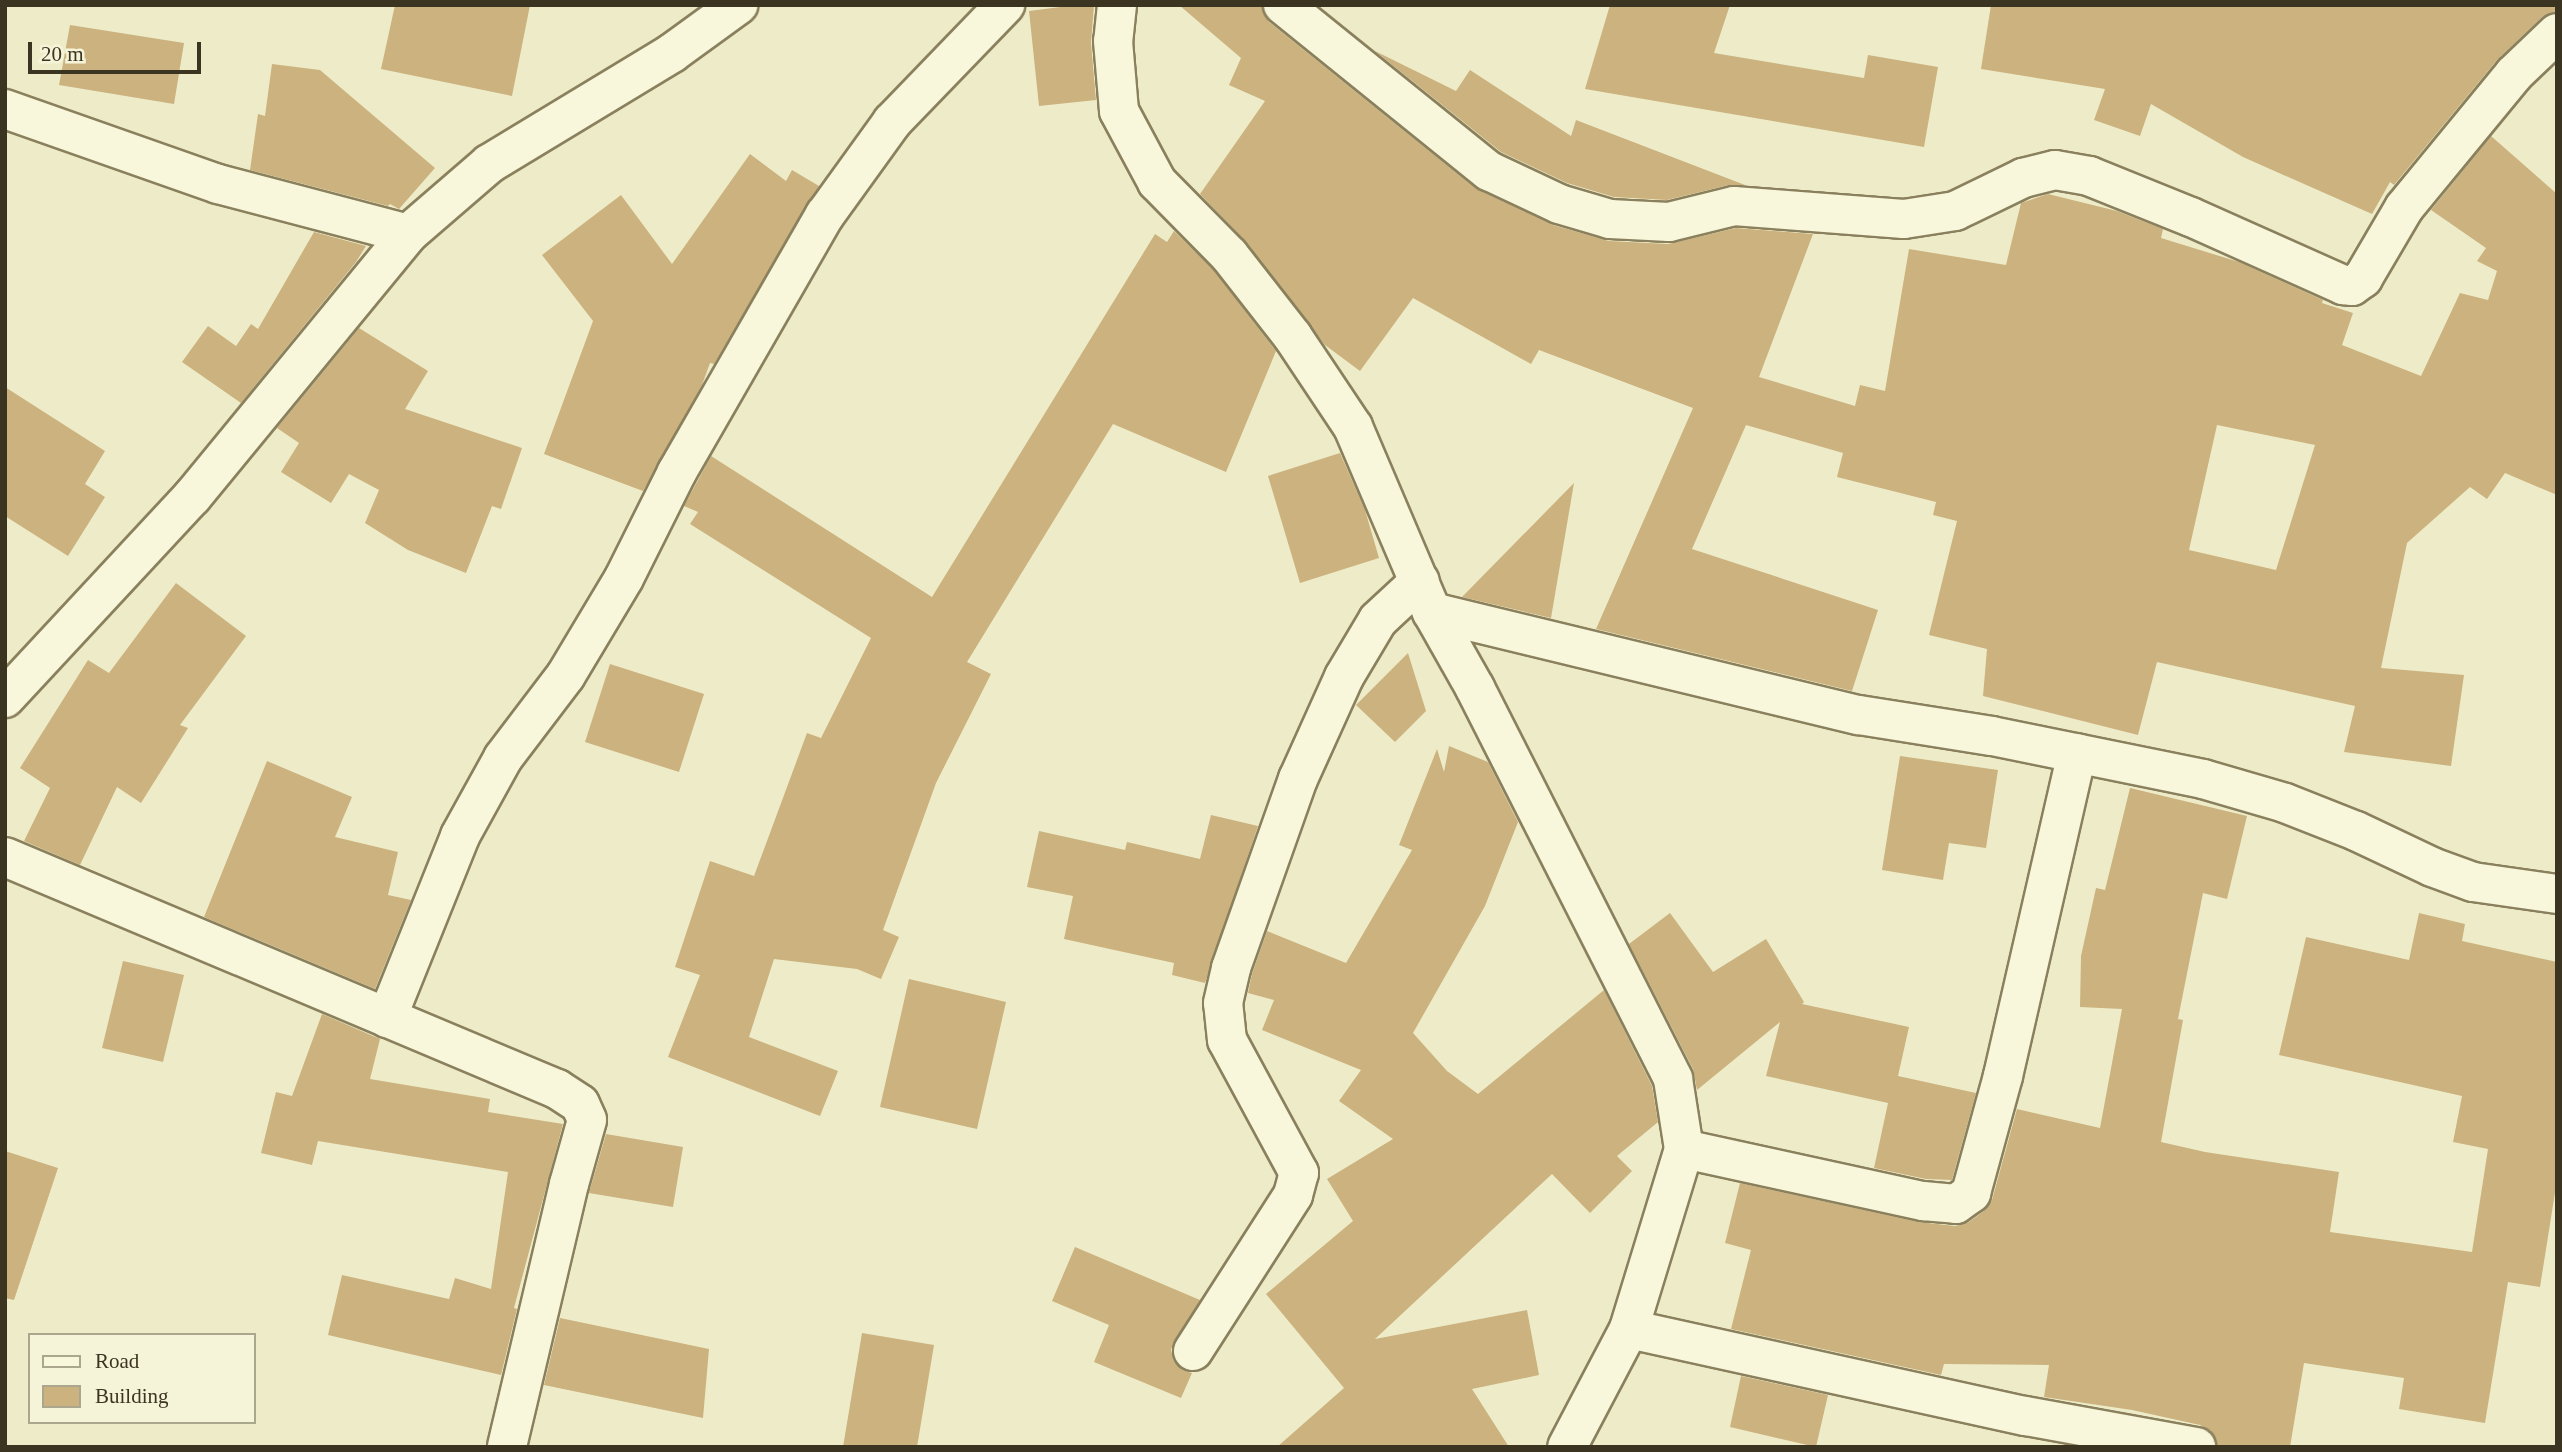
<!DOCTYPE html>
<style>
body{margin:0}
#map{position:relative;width:2562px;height:1452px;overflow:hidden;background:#eeecc8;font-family:"Times New Roman",serif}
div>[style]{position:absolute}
.building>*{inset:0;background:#cbb27f}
.roads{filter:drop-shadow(2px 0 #8a805d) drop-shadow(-2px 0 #8a805d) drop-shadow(0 2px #8a805d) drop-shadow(0 -2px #8a805d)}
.street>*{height:38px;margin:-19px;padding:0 19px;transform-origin:19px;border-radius:19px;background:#f8f7dc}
.secondary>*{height:38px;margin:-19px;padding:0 19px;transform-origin:19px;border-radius:19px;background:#f8f7dc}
span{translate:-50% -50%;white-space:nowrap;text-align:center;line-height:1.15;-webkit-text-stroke:5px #f5f4d8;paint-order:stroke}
.frame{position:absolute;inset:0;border:7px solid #3b3421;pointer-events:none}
.legend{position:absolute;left:28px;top:1333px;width:228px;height:91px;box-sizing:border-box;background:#f5f4d8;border:2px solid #aba78f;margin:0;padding:9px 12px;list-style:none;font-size:21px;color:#3b3421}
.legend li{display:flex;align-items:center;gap:14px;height:35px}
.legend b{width:35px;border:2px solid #aba78f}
.scale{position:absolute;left:28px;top:42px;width:173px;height:32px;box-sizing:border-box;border:4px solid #3b3421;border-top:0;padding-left:9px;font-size:21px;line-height:24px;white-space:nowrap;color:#3b3421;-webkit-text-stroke:5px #f5f4d8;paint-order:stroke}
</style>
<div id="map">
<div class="building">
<div style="clip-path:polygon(395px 5px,530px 5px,512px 96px,381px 69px)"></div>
<div style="clip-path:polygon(1076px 5px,1094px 5px,1091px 43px,1096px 100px,1039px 106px,1029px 11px)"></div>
<div style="clip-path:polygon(evenodd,1179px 5px,1262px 5px,1269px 22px,1475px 188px,1553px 225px,1609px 241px,1668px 244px,1736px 228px,1813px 234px,1759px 377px,1855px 406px,1860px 385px,1885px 391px,1909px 249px,2006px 265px,2021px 203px,2048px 194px,2117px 211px,2163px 229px,2161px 238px,2239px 262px,2323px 300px,2322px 303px,2353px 313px,2342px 345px,2421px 376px,2460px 293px,2488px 300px,2497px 271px,2477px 261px,2486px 248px,2431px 210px,2491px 136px,2557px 194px,2557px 495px,2505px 473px,2487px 499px,2470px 487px,2407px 543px,2381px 668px,2464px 675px,2451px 766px,2344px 752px,2355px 706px,2157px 662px,2138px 735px,1983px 696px,1987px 649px,1929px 635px,1957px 521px,1933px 515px,1936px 502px,1837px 477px,1843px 453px,1746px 425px,1692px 549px,1878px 610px,1852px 691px,1596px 629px,1693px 408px,1539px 350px,1531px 364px,1413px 298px,1360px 371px,1325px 345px,1246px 242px,1200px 194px,1265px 101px,1229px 85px,1241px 58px,1179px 5px,2217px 425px,2315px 445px,2276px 570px,2189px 550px,2217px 425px)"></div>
<div style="clip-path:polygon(1610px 5px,1730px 5px,1714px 53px,1864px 78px,1868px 55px,1938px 67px,1924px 147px,1585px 89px)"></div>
<div style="clip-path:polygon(1991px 5px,2557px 5px,2557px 12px,2542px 17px,2497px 60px,2394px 185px,2390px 182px,2372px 214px,2243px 157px,2151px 104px,2140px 136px,2094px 120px,2105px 89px,1981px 69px)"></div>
<div style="clip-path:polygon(70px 25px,184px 43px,174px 104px,59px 85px)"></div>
<div style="clip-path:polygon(1375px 51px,1456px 91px,1470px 70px,1571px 136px,1576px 120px,1745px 185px,1729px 185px,1667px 200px,1614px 197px,1567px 183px,1501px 152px)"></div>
<div style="clip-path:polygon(272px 64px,320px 70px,435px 168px,399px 209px,390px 204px,388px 206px,250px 170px,258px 114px,265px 116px)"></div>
<div style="clip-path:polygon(750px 154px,786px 181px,792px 170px,819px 186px,714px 364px,710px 363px,702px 385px,643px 491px,544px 454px,593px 321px,542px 255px,621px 195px,672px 264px)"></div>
<div style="clip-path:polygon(1174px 231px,1213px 269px,1276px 351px,1226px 472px,1113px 424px,967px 662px,991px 674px,936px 783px,883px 930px,899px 937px,881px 979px,857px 969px,774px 959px,749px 1037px,838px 1071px,820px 1116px,668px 1057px,700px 975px,675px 967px,710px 861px,754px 876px,807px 733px,821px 738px,871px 638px,690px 524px,698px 512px,684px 506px,711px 456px,932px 597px,1155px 234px,1167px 242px)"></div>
<div style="clip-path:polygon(314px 232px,366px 246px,356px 262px,241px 403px,182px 362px,208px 326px,236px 346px,251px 324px,258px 329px)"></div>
<div style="clip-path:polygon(359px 328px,428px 371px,405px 409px,522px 448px,501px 509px,492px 506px,466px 573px,408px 550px,365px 523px,379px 490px,349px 474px,331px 503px,281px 472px,299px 443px,277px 428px)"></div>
<div style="clip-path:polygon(5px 387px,105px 451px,85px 484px,105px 497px,68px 556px,5px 516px)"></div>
<div style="clip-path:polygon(1340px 453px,1365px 510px,1379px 558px,1300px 583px,1268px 476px)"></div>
<div style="clip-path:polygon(1574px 483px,1551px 618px,1462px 597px)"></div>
<div style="clip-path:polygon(176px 583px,246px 636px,180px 725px,188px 728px,141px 803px,117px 787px,80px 865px,24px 841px,50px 788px,20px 768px,88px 660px,109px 673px)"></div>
<div style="clip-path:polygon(1408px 653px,1426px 711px,1395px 742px,1356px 705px)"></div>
<div style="clip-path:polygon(610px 664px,704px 694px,679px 772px,585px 742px)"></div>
<div style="clip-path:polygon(1449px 746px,1488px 762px,1518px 822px,1485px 906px,1413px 1033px,1447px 1071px,1478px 1094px,1604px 990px,1652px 1086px,1658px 1122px,1617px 1156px,1632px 1171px,1590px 1213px,1552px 1174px,1375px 1339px,1527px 1310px,1539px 1375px,1472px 1389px,1509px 1447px,1277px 1447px,1344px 1388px,1266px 1294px,1353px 1221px,1327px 1179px,1393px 1139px,1339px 1101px,1361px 1070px,1262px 1030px,1274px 1000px,1248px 993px,1252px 974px,1267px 931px,1346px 963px,1412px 850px,1399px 845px,1437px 749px,1444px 772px)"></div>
<div style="clip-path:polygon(1900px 756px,1998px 770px,1986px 848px,1949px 843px,1943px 880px,1882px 870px)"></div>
<div style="clip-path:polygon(267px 761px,352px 797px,335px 837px,398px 852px,388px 895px,411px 900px,375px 989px,204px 917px)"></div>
<div style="clip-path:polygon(2130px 788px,2247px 816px,2227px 899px,2203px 893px,2178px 1019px,2183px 1020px,2161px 1142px,2205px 1152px,2339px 1172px,2330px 1232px,2472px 1252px,2488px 1149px,2453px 1142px,2462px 1096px,2279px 1055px,2306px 937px,2409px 960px,2419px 913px,2465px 924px,2462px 941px,2557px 962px,2557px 1180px,2540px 1287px,2508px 1282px,2485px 1423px,2399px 1409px,2404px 1378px,2304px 1363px,2290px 1447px,2217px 1447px,2211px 1431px,2200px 1425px,2132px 1410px,2044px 1397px,2049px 1365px,1944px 1364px,1941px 1375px,1731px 1329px,1751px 1250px,1725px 1243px,1740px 1183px,1919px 1222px,1955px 1226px,1969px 1222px,1984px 1211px,1992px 1200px,2017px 1109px,2100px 1128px,2122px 1009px,2080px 1007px,2081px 956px,2096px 888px,2105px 890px)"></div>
<div style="clip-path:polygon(1211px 815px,1258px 826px,1205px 983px,1172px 975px,1174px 963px,1064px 939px,1073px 896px,1027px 887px,1039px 831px,1125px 850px,1127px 842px,1200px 859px)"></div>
<div style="clip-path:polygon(1670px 913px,1713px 972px,1766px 939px,1804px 1002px,1802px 1004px,1909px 1027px,1898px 1076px,1976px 1093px,1952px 1180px,1926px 1179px,1874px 1168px,1888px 1103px,1766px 1076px,1780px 1022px,1697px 1090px,1693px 1069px,1629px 944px)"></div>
<div style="clip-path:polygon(123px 961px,184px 975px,163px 1062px,102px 1048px)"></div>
<div style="clip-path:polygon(909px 979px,1006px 1002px,977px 1129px,880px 1107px)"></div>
<div style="clip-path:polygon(322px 1014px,380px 1039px,370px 1079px,490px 1099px,488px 1112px,563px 1124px,514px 1308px,517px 1309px,501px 1375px,328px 1335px,342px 1275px,449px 1299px,455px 1278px,491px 1289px,508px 1172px,318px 1141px,312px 1165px,261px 1153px,276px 1092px,292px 1096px)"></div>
<div style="clip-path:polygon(606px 1134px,683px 1147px,673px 1207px,589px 1193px)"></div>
<div style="clip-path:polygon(5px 1151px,58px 1168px,14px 1300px,5px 1298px)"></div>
<div style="clip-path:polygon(1075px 1247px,1200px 1300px,1171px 1349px,1174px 1362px,1182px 1370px,1192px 1373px,1181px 1398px,1094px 1362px,1109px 1325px,1052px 1301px)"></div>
<div style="clip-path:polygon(560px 1318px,709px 1349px,703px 1418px,544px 1385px)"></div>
<div style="clip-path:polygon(862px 1333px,934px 1345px,917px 1447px,843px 1447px)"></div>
<div style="clip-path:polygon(1741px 1376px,1828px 1395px,1816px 1447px,1730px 1427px)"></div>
</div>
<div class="roads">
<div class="street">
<div style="left:1117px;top:5px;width:36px;rotate:96deg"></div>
<div style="left:1113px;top:41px;width:70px;rotate:85.1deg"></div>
<div style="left:1119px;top:111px;width:81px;rotate:61.8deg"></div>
<div style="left:1157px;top:182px;width:103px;rotate:45.4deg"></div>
<div style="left:1229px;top:255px;width:104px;rotate:52deg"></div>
<div style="left:1293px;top:337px;width:108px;rotate:56.3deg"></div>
<div style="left:1353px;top:427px;width:201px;rotate:66.9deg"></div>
<div style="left:1432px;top:612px;width:87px;rotate:60.5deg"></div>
<div style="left:1475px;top:688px;width:438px;rotate:63.1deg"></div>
<div style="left:1673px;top:1079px;width:71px;rotate:81.1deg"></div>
<div style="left:1684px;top:1149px;width:188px;rotate:107deg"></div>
<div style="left:1629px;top:1329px;width:133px;rotate:117.7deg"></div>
<div style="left:1283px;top:5px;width:265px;rotate:38.9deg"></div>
<div style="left:1489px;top:171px;width:77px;rotate:25.2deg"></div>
<div style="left:1559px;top:204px;width:53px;rotate:16.4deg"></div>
<div style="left:1610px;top:219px;width:59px;rotate:2.9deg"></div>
<div style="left:1669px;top:222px;width:67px;rotate:-13.8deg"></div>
<div style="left:1734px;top:206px;width:170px;rotate:4.4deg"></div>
<div style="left:1904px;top:219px;width:52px;rotate:-8.9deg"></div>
<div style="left:1955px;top:211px;width:76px;rotate:-25.9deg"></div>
<div style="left:2023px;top:178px;width:33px;rotate:-14deg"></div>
<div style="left:2055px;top:170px;width:35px;rotate:10deg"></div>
<div style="left:2089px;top:176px;width:110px;rotate:21.9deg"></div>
<div style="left:2191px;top:217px;width:167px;rotate:24.1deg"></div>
<div style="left:2343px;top:285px;width:9px;rotate:6deg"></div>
<div style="left:2352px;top:286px;width:14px;rotate:-36deg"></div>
<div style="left:2363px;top:278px;width:81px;rotate:-59.6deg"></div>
<div style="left:2404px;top:208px;width:173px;rotate:-50.6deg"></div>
<div style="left:2514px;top:74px;width:59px;rotate:-43.6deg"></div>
<div style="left:5px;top:109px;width:226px;rotate:19.4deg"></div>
<div style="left:218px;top:184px;width:196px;rotate:14.7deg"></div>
<div style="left:1432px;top:612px;width:439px;rotate:13.6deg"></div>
<div style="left:1859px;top:715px;width:135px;rotate:9deg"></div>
<div style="left:1992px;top:736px;width:215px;rotate:11.5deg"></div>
<div style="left:2203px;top:779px;width:85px;rotate:16.3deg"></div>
<div style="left:2285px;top:803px;width:76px;rotate:21.5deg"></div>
<div style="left:2356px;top:831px;width:84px;rotate:25.3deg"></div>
<div style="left:2432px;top:867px;width:44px;rotate:20.1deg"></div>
<div style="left:2473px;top:882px;width:85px;rotate:8.1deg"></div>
<div style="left:5px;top:857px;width:599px;rotate:22.8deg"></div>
<div style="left:557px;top:1089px;width:27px;rotate:33deg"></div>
<div style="left:580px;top:1104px;width:17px;rotate:66deg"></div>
<div style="left:587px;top:1120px;width:66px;rotate:105.7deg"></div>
<div style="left:569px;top:1184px;width:270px;rotate:103.3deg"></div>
<div style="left:387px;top:1018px;width:196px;rotate:-68.1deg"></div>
<div style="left:460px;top:836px;width:89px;rotate:-61.1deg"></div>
<div style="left:503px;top:758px;width:104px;rotate:-52.8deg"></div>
<div style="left:566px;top:675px;width:113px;rotate:-59.1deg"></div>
<div style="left:624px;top:578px;width:119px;rotate:-63.4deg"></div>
<div style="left:677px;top:472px;width:297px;rotate:-60.1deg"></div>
<div style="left:825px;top:215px;width:115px;rotate:-54.2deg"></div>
<div style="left:892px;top:122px;width:163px;rotate:-46deg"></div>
<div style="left:1684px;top:1149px;width:245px;rotate:12.3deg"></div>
<div style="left:1923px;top:1201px;width:33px;rotate:5deg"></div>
<div style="left:1956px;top:1204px;width:19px;rotate:-36deg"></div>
<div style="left:1971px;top:1193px;width:121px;rotate:-74.7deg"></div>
<div style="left:2003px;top:1076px;width:331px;rotate:-77.1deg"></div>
<div style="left:1629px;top:1329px;width:406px;rotate:12.4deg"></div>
<div style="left:2026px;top:1416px;width:173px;rotate:10.3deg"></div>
<div style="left:1193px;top:1351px;width:185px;rotate:-57.3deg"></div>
<div style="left:1293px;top:1195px;width:23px;rotate:-75deg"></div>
<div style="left:1299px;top:1173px;width:151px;rotate:-118.4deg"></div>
<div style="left:1227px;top:1040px;width:37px;rotate:-96deg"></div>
<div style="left:1223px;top:1003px;width:36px;rotate:-77deg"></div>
<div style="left:1231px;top:968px;width:201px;rotate:-70.5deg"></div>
<div style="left:1298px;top:779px;width:112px;rotate:-65.7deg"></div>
<div style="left:1344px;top:677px;width:66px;rotate:-59.2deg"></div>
<div style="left:1378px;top:620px;width:57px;rotate:-42.9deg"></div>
</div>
<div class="secondary">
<div style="left:5px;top:698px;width:275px;rotate:-47.1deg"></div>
<div style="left:192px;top:497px;width:340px;rotate:-50.6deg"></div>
<div style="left:408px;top:234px;width:107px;rotate:-40.8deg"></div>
<div style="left:489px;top:164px;width:214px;rotate:-31.2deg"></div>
<div style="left:672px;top:53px;width:82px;rotate:-36deg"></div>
</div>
</div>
<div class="frame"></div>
<ul class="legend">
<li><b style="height:9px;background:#f8f7dc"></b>Road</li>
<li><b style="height:19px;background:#cbb27f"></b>Building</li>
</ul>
<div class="scale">20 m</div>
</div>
